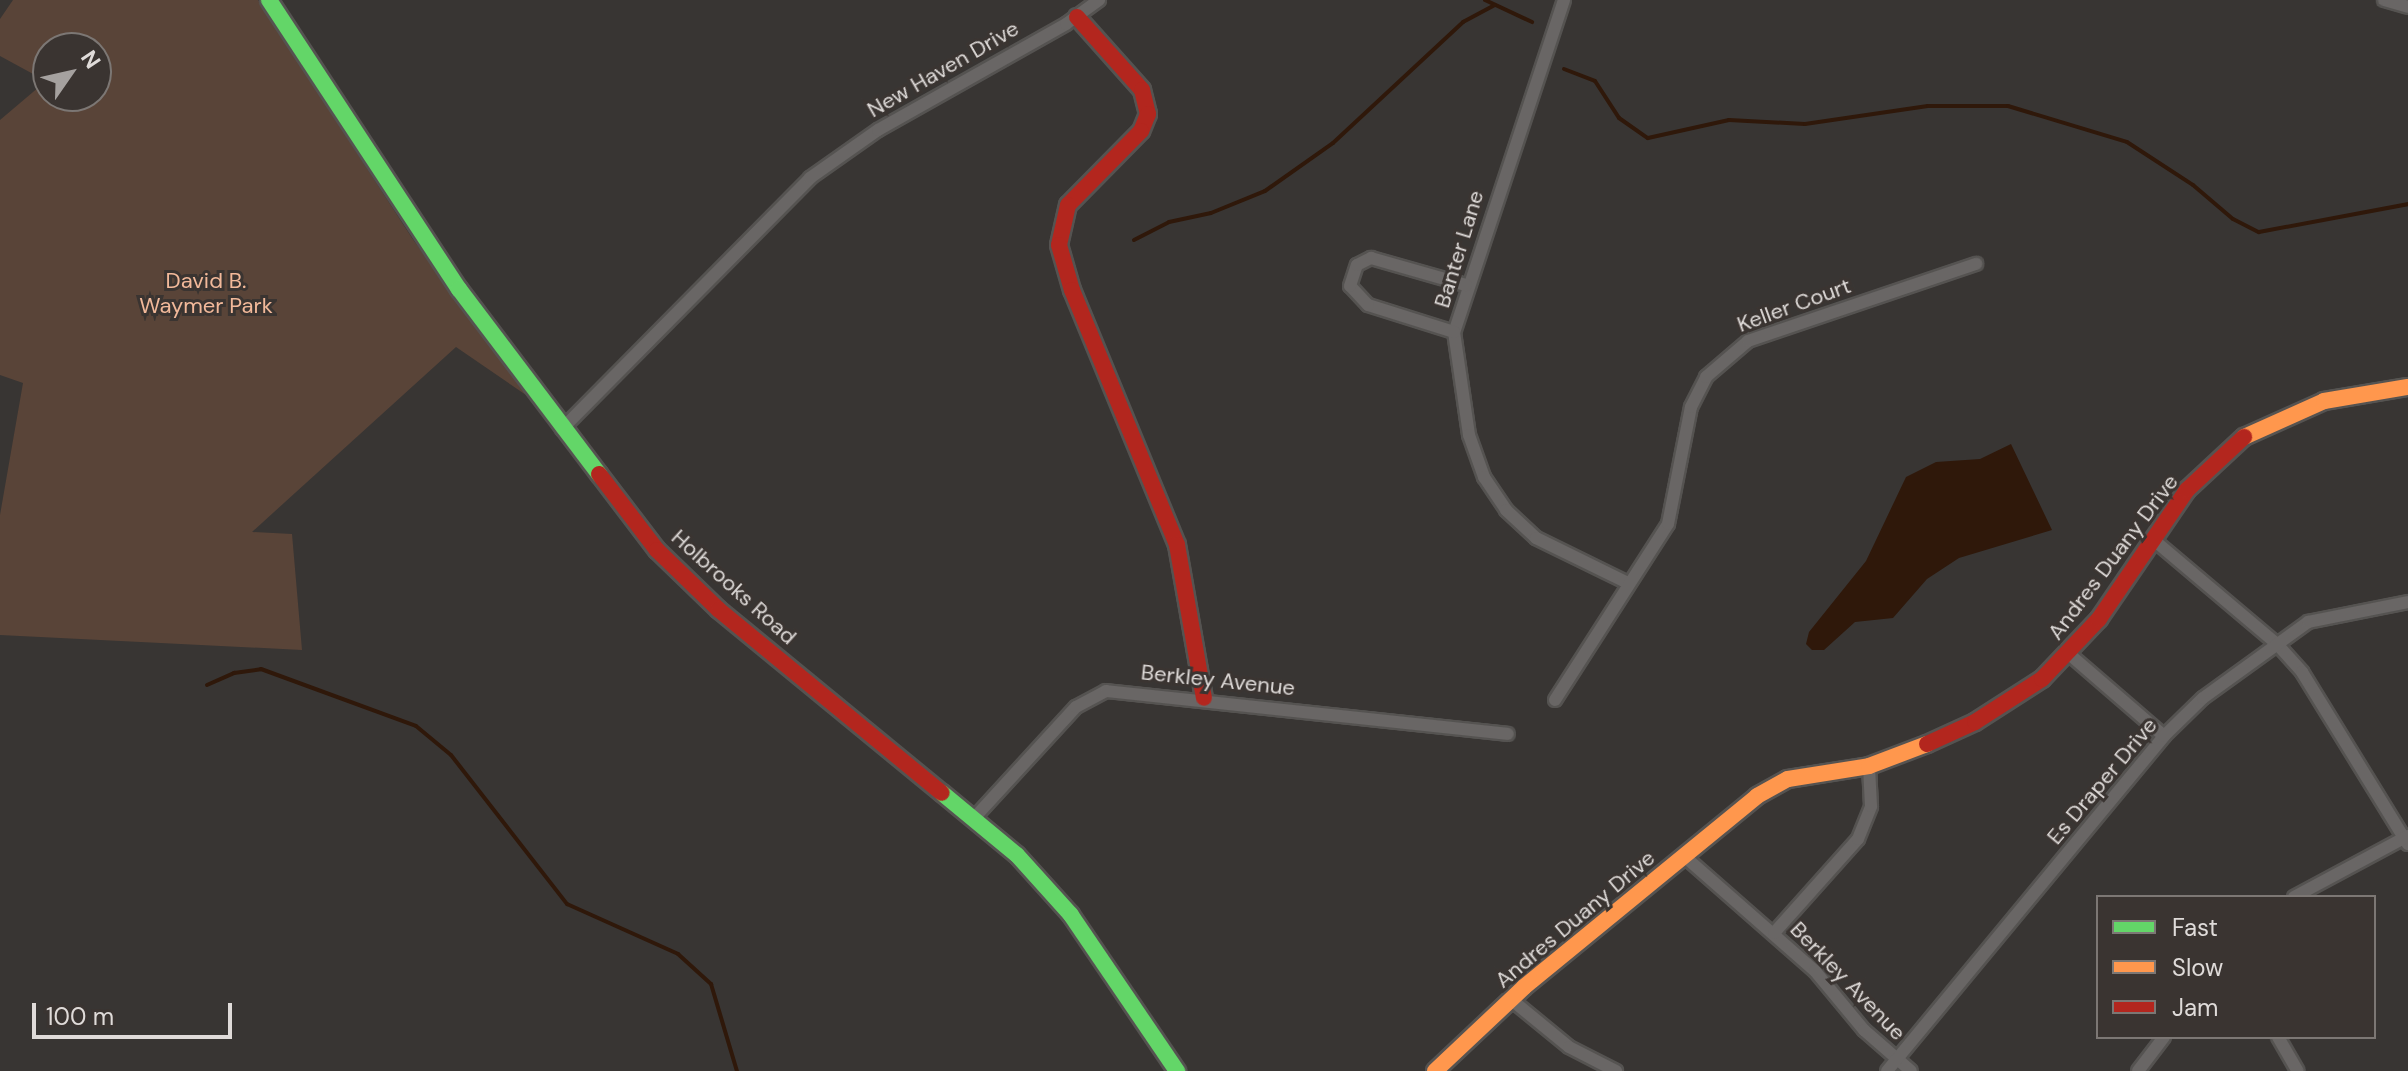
<!DOCTYPE html>
<style>
body{margin:0}
#map{position:relative;width:2408px;height:1071px;overflow:hidden;background:#383533;font-family:"DM Sans",sans-serif}
div>[style]{position:absolute}
.green>*{inset:0;background:#594438}
.water>*{inset:0;background:#2f180a}
.stream>*{height:4px;margin:-2px;padding:0 2px;transform-origin:2px;border-radius:2px;background:#2f180a}
.roads{filter:drop-shadow(2px 0 #555351) drop-shadow(-2px 0 #555351) drop-shadow(0 2px #555351) drop-shadow(0 -2px #555351)}
.street>*{height:12px;margin:-6px;padding:0 6px;transform-origin:6px;border-radius:6px;background:#696665}
.fast>*{height:16px;margin:-8px;padding:0 8px;transform-origin:8px;border-radius:8px;background:#63d668}
.slow>*{height:16px;margin:-8px;padding:0 8px;transform-origin:8px;border-radius:8px;background:#ff974d}
.jam>*{height:16px;margin:-8px;padding:0 8px;transform-origin:8px;border-radius:8px;background:#b3261e}
span{translate:-50% -50%;white-space:nowrap;text-align:center;line-height:1.15;-webkit-text-stroke:6px #3a3431;paint-order:stroke}
.street-label{font-size:22px;color:#dfdbd9}
.park-label{font-size:22px;color:#f2b99a}
.legend{position:absolute;left:2096px;top:895px;width:280px;height:144px;box-sizing:border-box;background:#3a3431;border:2px solid #7c7774;margin:0;padding:10px 14px;list-style:none;font-size:24px;color:#dfdbd9}
.legend li{display:flex;align-items:center;gap:16px;height:40px}
.legend b{width:40px;border:2px solid #7c7774}
.north{position:absolute;left:32px;top:32px;width:80px;height:80px;box-sizing:border-box;background:#3a3431;border:2px solid #7c7774;border-radius:50%;rotate:56deg;font-size:22px;font-weight:700;line-height:32px;text-align:center;color:#dfdbd9}
.north::after{content:'';display:block;margin:auto;width:28px;height:36px;background:#a5a19f;clip-path:polygon(50% 0,100% 100%,50% 72%,0 100%)}
.scale{position:absolute;left:32px;top:1003px;width:200px;height:36px;box-sizing:border-box;border:4px solid #dfdbd9;border-top:0;padding-left:10px;font-size:24px;line-height:28px;white-space:nowrap;color:#dfdbd9;-webkit-text-stroke:6px #3a3431;paint-order:stroke}
</style>
<div id="map">
<div class="green">
<div style="clip-path:polygon(evenodd,13px 0,258px 0,412px 238px,526px 395px,456px 347px,252px 532px,292px 534px,302px 650px,0 635px,0 515px,23px 383px,0 375px,0 120px,46px 81px,0 56px,0 19px,13px 0,48px 48px,96px 48px,96px 96px,48px 96px,48px 48px)"></div>
</div>
<div class="water">
<div style="clip-path:polygon(2011px 444px,2052px 530px,1959px 558px,1927px 579px,1893px 618px,1855px 622px,1824px 650px,1812px 650px,1806px 644px,1809px 632px,1866px 561px,1906px 477px,1936px 462px,1980px 459px)"></div>
</div>
<div class="stream">
<div style="left:1485px;top:0;width:52px;rotate:25.1deg"></div>
<div style="left:1564px;top:69px;width:33px;rotate:21deg"></div>
<div style="left:1595px;top:81px;width:44px;rotate:57deg"></div>
<div style="left:1619px;top:118px;width:35px;rotate:35deg"></div>
<div style="left:1648px;top:138px;width:83px;rotate:-12.5deg"></div>
<div style="left:1729px;top:120px;width:76px;rotate:3deg"></div>
<div style="left:1805px;top:124px;width:124px;rotate:-8.3deg"></div>
<div style="left:1928px;top:106px;width:80px"></div>
<div style="left:2008px;top:106px;width:124px;rotate:16.8deg"></div>
<div style="left:2127px;top:142px;width:79px;rotate:33.1deg"></div>
<div style="left:2193px;top:185px;width:52px;rotate:40.4deg"></div>
<div style="left:2233px;top:219px;width:29px;rotate:27deg"></div>
<div style="left:2259px;top:232px;width:152px;rotate:-10.6deg"></div>
<div style="left:1134px;top:240px;width:39px;rotate:-27deg"></div>
<div style="left:1169px;top:222px;width:43px;rotate:-12.1deg"></div>
<div style="left:1211px;top:213px;width:58px;rotate:-22.2deg"></div>
<div style="left:1265px;top:191px;width:83px;rotate:-35.2deg"></div>
<div style="left:1333px;top:143px;width:178px;rotate:-42.9deg"></div>
<div style="left:1463px;top:22px;width:36px;rotate:-28deg"></div>
<div style="left:207px;top:685px;width:30px;rotate:-24deg"></div>
<div style="left:234px;top:673px;width:27px;rotate:-8deg"></div>
<div style="left:261px;top:669px;width:165px;rotate:20.2deg"></div>
<div style="left:416px;top:726px;width:45px;rotate:39.6deg"></div>
<div style="left:451px;top:755px;width:189px;rotate:52.1deg"></div>
<div style="left:567px;top:904px;width:122px;rotate:24.2deg"></div>
<div style="left:678px;top:954px;width:45px;rotate:42.3deg"></div>
<div style="left:711px;top:984px;width:91px;rotate:73.4deg"></div>
</div>
<div class="roads">
<div class="street">
<div style="left:1564px;top:0;width:350px;rotate:108.3deg"></div>
<div style="left:1454px;top:332px;width:104px;rotate:81.7deg"></div>
<div style="left:1469px;top:435px;width:45px;rotate:70.3deg"></div>
<div style="left:1484px;top:477px;width:40px;rotate:56deg"></div>
<div style="left:1506px;top:510px;width:41px;rotate:43deg"></div>
<div style="left:1536px;top:538px;width:102px;rotate:26.1deg"></div>
<div style="left:2384px;top:0;width:25px;rotate:16deg"></div>
<div style="left:1454px;top:332px;width:90px;rotate:-162.6deg"></div>
<div style="left:1368px;top:305px;width:26px;rotate:-133deg"></div>
<div style="left:1350px;top:286px;width:22px;rotate:-72deg"></div>
<div style="left:1357px;top:265px;width:16px;rotate:-27deg"></div>
<div style="left:1371px;top:258px;width:99px;rotate:15.9deg"></div>
<div style="left:562px;top:429px;width:353px;rotate:-45.3deg"></div>
<div style="left:810px;top:178px;width:83px;rotate:-35.2deg"></div>
<div style="left:878px;top:130px;width:216px;rotate:-29.4deg"></div>
<div style="left:1066px;top:24px;width:41px;rotate:-36deg"></div>
<div style="left:2155px;top:541px;width:160px;rotate:40.2deg"></div>
<div style="left:2277px;top:644px;width:38px;rotate:48deg"></div>
<div style="left:2302px;top:672px;width:202px;rotate:58.4deg"></div>
<div style="left:2069px;top:654px;width:125px;rotate:40.8deg"></div>
<div style="left:1555px;top:700px;width:209px;rotate:-57.3deg"></div>
<div style="left:1668px;top:524px;width:119px;rotate:-78.9deg"></div>
<div style="left:1691px;top:407px;width:34px;rotate:-63deg"></div>
<div style="left:1706px;top:377px;width:55px;rotate:-40.6deg"></div>
<div style="left:1748px;top:341px;width:241px;rotate:-18.7deg"></div>
<div style="left:976px;top:816px;width:148px;rotate:-47.5deg"></div>
<div style="left:1076px;top:707px;width:34px;rotate:-28deg"></div>
<div style="left:1106px;top:691px;width:404px;rotate:6.1deg"></div>
<div style="left:1684px;top:856px;width:174px;rotate:41.3deg"></div>
<div style="left:1815px;top:971px;width:77px;rotate:50.3deg"></div>
<div style="left:1864px;top:1030px;width:62px;rotate:41.1deg"></div>
<div style="left:2294px;top:897px;width:129px;rotate:-28.2deg"></div>
<div style="left:1774px;top:933px;width:126px;rotate:-48.2deg"></div>
<div style="left:1858px;top:839px;width:35px;rotate:-68deg"></div>
<div style="left:1871px;top:806px;width:40px;rotate:-92.9deg"></div>
<div style="left:1513px;top:1001px;width:72px;rotate:39.4deg"></div>
<div style="left:1569px;top:1047px;width:53px;rotate:27.1deg"></div>
<div style="left:2278px;top:1037px;width:39px;rotate:60deg"></div>
<div style="left:1887px;top:1071px;width:435px;rotate:-50.4deg"></div>
<div style="left:2164px;top:736px;width:54px;rotate:-44.3deg"></div>
<div style="left:2203px;top:698px;width:130px;rotate:-35.9deg"></div>
<div style="left:2308px;top:622px;width:102px;rotate:-11.3deg"></div>
<div style="left:2138px;top:1071px;width:43px;rotate:-52.6deg"></div>
</div>
<div class="fast">
<div style="left:269px;top:0;width:346px;rotate:56.7deg"></div>
<div style="left:459px;top:289px;width:232px;rotate:52.9deg"></div>
<div style="left:942px;top:793px;width:97px;rotate:39.6deg"></div>
<div style="left:1017px;top:855px;width:81px;rotate:48deg"></div>
<div style="left:1071px;top:915px;width:189px;rotate:55.8deg"></div>
</div>
<div class="slow">
<div style="left:2244px;top:437px;width:88px;rotate:-24.2deg"></div>
<div style="left:2324px;top:401px;width:85px;rotate:-9.5deg"></div>
<div style="left:1435px;top:1071px;width:122px;rotate:-43.3deg"></div>
<div style="left:1524px;top:987px;width:301px;rotate:-39.3deg"></div>
<div style="left:1757px;top:796px;width:35px;rotate:-29deg"></div>
<div style="left:1788px;top:779px;width:82px;rotate:-9.1deg"></div>
<div style="left:1869px;top:766px;width:62px;rotate:-20.8deg"></div>
</div>
<div class="jam">
<div style="left:1077px;top:17px;width:98px;rotate:48.3deg"></div>
<div style="left:1142px;top:90px;width:25px;rotate:76deg"></div>
<div style="left:1148px;top:114px;width:18px;rotate:112deg"></div>
<div style="left:1141px;top:131px;width:104px;rotate:134.6deg"></div>
<div style="left:1068px;top:205px;width:41px;rotate:102.7deg"></div>
<div style="left:1059px;top:245px;width:47px;rotate:73.9deg"></div>
<div style="left:1072px;top:290px;width:276px;rotate:67.6deg"></div>
<div style="left:1177px;top:545px;width:155px;rotate:80deg"></div>
<div style="left:599px;top:474px;width:96px;rotate:52.7deg"></div>
<div style="left:657px;top:550px;width:86px;rotate:44.1deg"></div>
<div style="left:719px;top:610px;width:288px;rotate:39.4deg"></div>
<div style="left:1927px;top:744px;width:53px;rotate:-24.6deg"></div>
<div style="left:1975px;top:722px;width:80px;rotate:-32.7deg"></div>
<div style="left:2042px;top:679px;width:83px;rotate:-46.5deg"></div>
<div style="left:2099px;top:619px;width:156px;rotate:-55.7deg"></div>
<div style="left:2187px;top:490px;width:78px;rotate:-42.9deg"></div>
</div>
</div>
<div class="street-label">
<span style="left:943px;top:69px;rotate:-30deg">New Haven Drive</span>
<span style="left:1459px;top:249px;rotate:-73deg">Banter Lane</span>
<span style="left:1794px;top:305px;rotate:-20deg">Keller Court</span>
<span style="left:2113px;top:557px;rotate:-53deg">Andres Duany Drive</span>
<span style="left:734px;top:587px;rotate:42deg">Holbrooks Road</span>
<span style="left:1218px;top:680px;rotate:6deg">Berkley Avenue</span>
<span style="left:2102px;top:781px;rotate:-50deg">Es Draper Drive</span>
<span style="left:1575px;top:919px;rotate:-40deg">Andres Duany Drive</span>
<span style="left:1848px;top:981px;rotate:46deg">Berkley Avenue</span>
</div>
<div class="park-label">
<span style="left:206px;top:293px">David B.<br>Waymer Park</span>
</div>
<ul class="legend">
<li><b style="height:10px;background:#63d668"></b>Fast</li>
<li><b style="height:10px;background:#ff974d"></b>Slow</li>
<li><b style="height:10px;background:#b3261e"></b>Jam</li>
</ul>
<div class="north">N</div>
<div class="scale">100 m</div>
</div>
